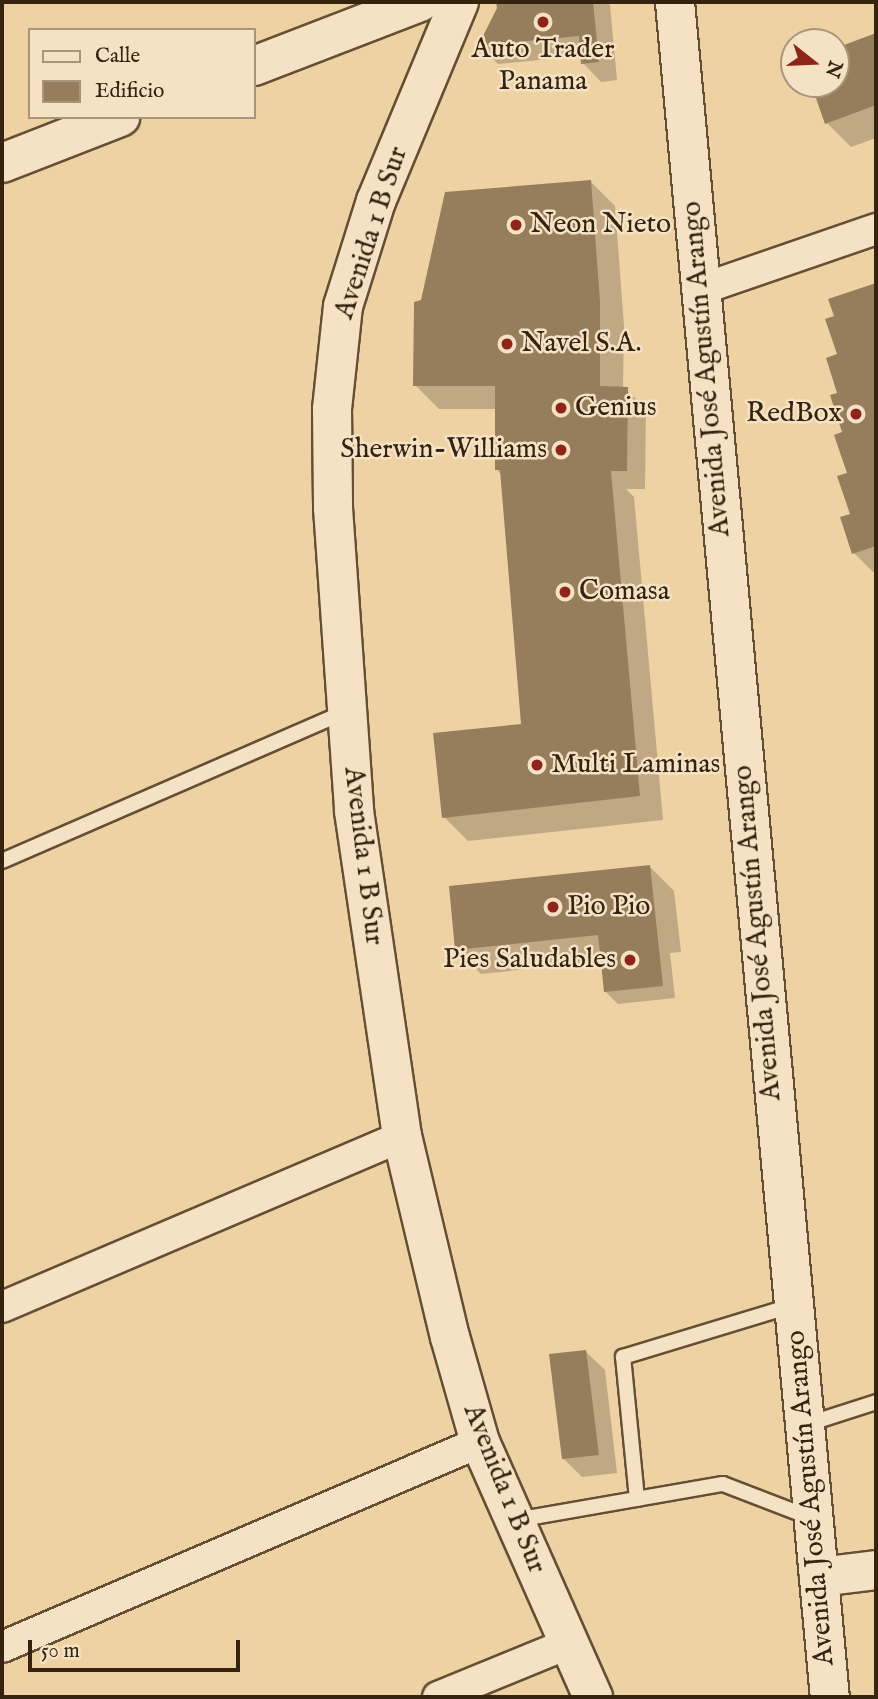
<!DOCTYPE html>
<meta charset="utf-8">
<style>
body{margin:0}
#map{position:relative;width:878px;height:1699px;overflow:hidden;background:#efd2a4;font-family:"IM FELL English",serif}
div>[style]{position:absolute}
.shadow>*{inset:0;background:#0003}
.building>*{inset:0;background:#967e5c}
.roads{filter:drop-shadow(2px 0 #644f34) drop-shadow(-2px 0 #644f34) drop-shadow(0 2px #644f34) drop-shadow(0 -2px #644f34)}
.lane>*{height:14px;margin:-7px;padding:0 7px;transform-origin:7px;border-radius:7px;background:#f5e2c4}
.street>*{height:30px;margin:-15px;padding:0 15px;transform-origin:15px;border-radius:15px;background:#f5e2c4}
.secondary>*{height:38px;margin:-19px;padding:0 19px;transform-origin:19px;border-radius:19px;background:#f5e2c4}
.dots>*{width:19px;height:19px;translate:-50% -50%;box-sizing:border-box;border:4px solid #f5e2c4;border-radius:50%}
span{translate:-50% -50%;white-space:nowrap;text-align:center;line-height:1.15;-webkit-text-stroke:5px #f5e2c4;paint-order:stroke}
.poi-label{font-size:28px;color:#35230f}
.left{translate:0 -50%;text-align:left}
.right{translate:-100% -50%;text-align:right}
.street-label{font-size:28px;color:#35230f}
.frame{position:absolute;inset:0;border:4px solid #35230f;pointer-events:none}
.legend{position:absolute;left:28px;top:28px;width:228px;height:91px;box-sizing:border-box;background:#f5e2c4;border:2px solid #a8967c;margin:0;padding:9px 12px;list-style:none;font-size:21px;color:#35230f}
.legend li{display:flex;align-items:center;gap:14px;height:35px}
.legend b{width:35px;border:2px solid #a8967c}
.north{position:absolute;left:780px;top:28px;width:70px;height:70px;box-sizing:border-box;background:#f5e2c4;border:2px solid #a8967c;border-radius:50%;rotate:108deg;font-size:19px;font-weight:700;line-height:28px;text-align:center;color:#35230f}
.north::after{content:'';display:block;margin:auto;width:24px;height:32px;background:#8f2418;clip-path:polygon(50% 0,100% 100%,50% 72%,0 100%)}
.scale{position:absolute;left:28px;top:1640px;width:212px;height:32px;box-sizing:border-box;border:4px solid #35230f;border-top:0;padding-left:9px;font-size:21px;line-height:24px;white-space:nowrap;color:#35230f;-webkit-text-stroke:5px #f5e2c4;paint-order:stroke}
</style>
<div id="map">
<div class="shadow">
<div style="clip-path:polygon(498px 2px,606px 2px,610px 5px,617px 80px,601px 82px,583px 63px,582px 56px,498px 64px,480px 46px,499px 8px)"></div>
<div style="clip-path:polygon(876px 35px,876px 138px,851px 147px,827px 123px,813px 84px,836px 84px,836px 50px)"></div>
<div style="clip-path:polygon(591px 182px,615px 206px,624px 326px,623px 388px,646px 407px,645px 489px,626px 489px,634px 497px,663px 820px,468px 841px,444px 817px,523px 726px,502px 475px,497px 470px,497px 409px,439px 409px,415px 385px)"></div>
<div style="clip-path:polygon(876px 285px,876px 571px,873px 572px,854px 553px,836px 317px,830px 300px)"></div>
<div style="clip-path:polygon(650px 867px,674px 891px,681px 952px,670px 953px,675px 998px,618px 1004px,605px 991px,602px 961px,481px 974px,457px 949px)"></div>
<div style="clip-path:polygon(586px 1352px,605px 1370px,617px 1473px,582px 1477px,563px 1458px)"></div>
</div>
<div class="building">
<div style="clip-path:polygon(496px 2px,593px 2px,599px 62px,581px 64px,579px 36px,478px 46px,497px 8px)"></div>
<div style="clip-path:polygon(876px 33px,876px 105px,825px 124px,811px 84px,836px 84px,836px 48px)"></div>
<div style="clip-path:polygon(591px 180px,600px 301px,600px 386px,628px 387px,627px 471px,611px 471px,640px 796px,442px 818px,433px 733px,521px 724px,500px 470px,495px 470px,495px 386px,413px 386px,414px 302px,421px 300px,445px 192px)"></div>
<div style="clip-path:polygon(876px 283px,876px 546px,852px 554px,840px 517px,850px 514px,837px 476px,847px 473px,834px 435px,842px 432px,830px 395px,837px 393px,826px 358px,837px 354px,825px 319px,834px 316px,828px 299px)"></div>
<div style="clip-path:polygon(650px 865px,663px 986px,604px 992px,598px 935px,455px 950px,449px 886px)"></div>
<div style="clip-path:polygon(586px 1350px,599px 1455px,562px 1459px,549px 1354px)"></div>
</div>
<div class="roads">
<div class="lane">
<div style="left:2px;top:861px;width:373px;rotate:-23.5deg"></div>
<div style="left:805px;top:1425px;width:75px;rotate:-17.9deg"></div>
<div style="left:637px;top:1499px;width:143px;rotate:-95.6deg"></div>
<div style="left:623px;top:1357px;width:176px;rotate:-16.9deg"></div>
<div style="left:516px;top:1520px;width:210px;rotate:-9.9deg"></div>
<div style="left:723px;top:1484px;width:94px;rotate:21.1deg"></div>
</div>
<div class="street">
<div style="left:699px;top:290px;width:187px;rotate:-19deg"></div>
<div style="left:2px;top:1307px;width:435px;rotate:-23.1deg"></div>
<div style="left:2px;top:1647px;width:520px;rotate:-23.21deg"></div>
<div style="left:438px;top:1697px;width:139px;rotate:-22.3deg"></div>
</div>
<div class="secondary">
<div style="left:459px;top:2px;width:216px;rotate:112.6deg"></div>
<div style="left:376px;top:201px;width:110px;rotate:107.4deg"></div>
<div style="left:343px;top:306px;width:104px;rotate:96.1deg"></div>
<div style="left:332px;top:409px;width:99px;rotate:89.4deg"></div>
<div style="left:333px;top:508px;width:304px;rotate:86deg"></div>
<div style="left:354px;top:811px;width:329px;rotate:81.6deg"></div>
<div style="left:402px;top:1136px;width:207px;rotate:76.6deg"></div>
<div style="left:450px;top:1337px;width:109px;rotate:74.1deg"></div>
<div style="left:480px;top:1442px;width:279px;rotate:66.1deg"></div>
<div style="left:675px;top:2px;width:1702px;rotate:84.78deg"></div>
<div style="left:254px;top:66px;width:178px;rotate:-21.1deg"></div>
<div style="left:2px;top:163px;width:127px;rotate:-21.3deg"></div>
<div style="left:819px;top:1577px;width:57px;rotate:-7deg"></div>
</div>
</div>
<div class="dots">
<div style="left:543px;top:22px;background:#8f2418"></div>
<div style="left:516px;top:225px;background:#8f2418"></div>
<div style="left:507px;top:344px;background:#8f2418"></div>
<div style="left:561px;top:408px;background:#8f2418"></div>
<div style="left:856px;top:414px;background:#8f2418"></div>
<div style="left:561px;top:450px;background:#8f2418"></div>
<div style="left:565px;top:592px;background:#8f2418"></div>
<div style="left:537px;top:765px;background:#8f2418"></div>
<div style="left:553px;top:907px;background:#8f2418"></div>
<div style="left:630px;top:960px;background:#8f2418"></div>
</div>
<div class="poi-label">
<span style="left:543px;top:66px">Auto Trader<br>Panama</span>
<span class="left" style="left:530px;top:225px">Neon Nieto</span>
<span class="left" style="left:521px;top:344px">Navel S.A.</span>
<span class="left" style="left:575px;top:408px">Genius</span>
<span class="right" style="left:842px;top:414px">RedBox</span>
<span class="right" style="left:547px;top:450px">Sherwin-Williams</span>
<span class="left" style="left:579px;top:592px">Comasa</span>
<span class="left" style="left:551px;top:765px">Multi Laminas</span>
<span class="left" style="left:567px;top:907px">Pio Pio</span>
<span class="right" style="left:616px;top:960px">Pies Saludables</span>
</div>
<div class="street-label">
<span style="left:372px;top:233px;rotate:-72deg">Avenida 1 B Sur</span>
<span style="left:707px;top:369px;rotate:-95deg">Avenida José Agustín Arango</span>
<span style="left:363px;top:856px;rotate:83deg">Avenida 1 B Sur</span>
<span style="left:758px;top:933px;rotate:-95deg">Avenida José Agustín Arango</span>
<span style="left:504px;top:1489px;rotate:68deg">Avenida 1 B Sur</span>
<span style="left:811px;top:1498px;rotate:-95deg">Avenida José Agustín Arango</span>
</div>
<div class="frame"></div>
<ul class="legend">
<li><b style="height:9px;background:#f5e2c4"></b>Calle</li>
<li><b style="height:19px;background:#967e5c"></b>Edificio</li>
</ul>
<div class="north">N</div>
<div class="scale">50 m</div>
</div>
